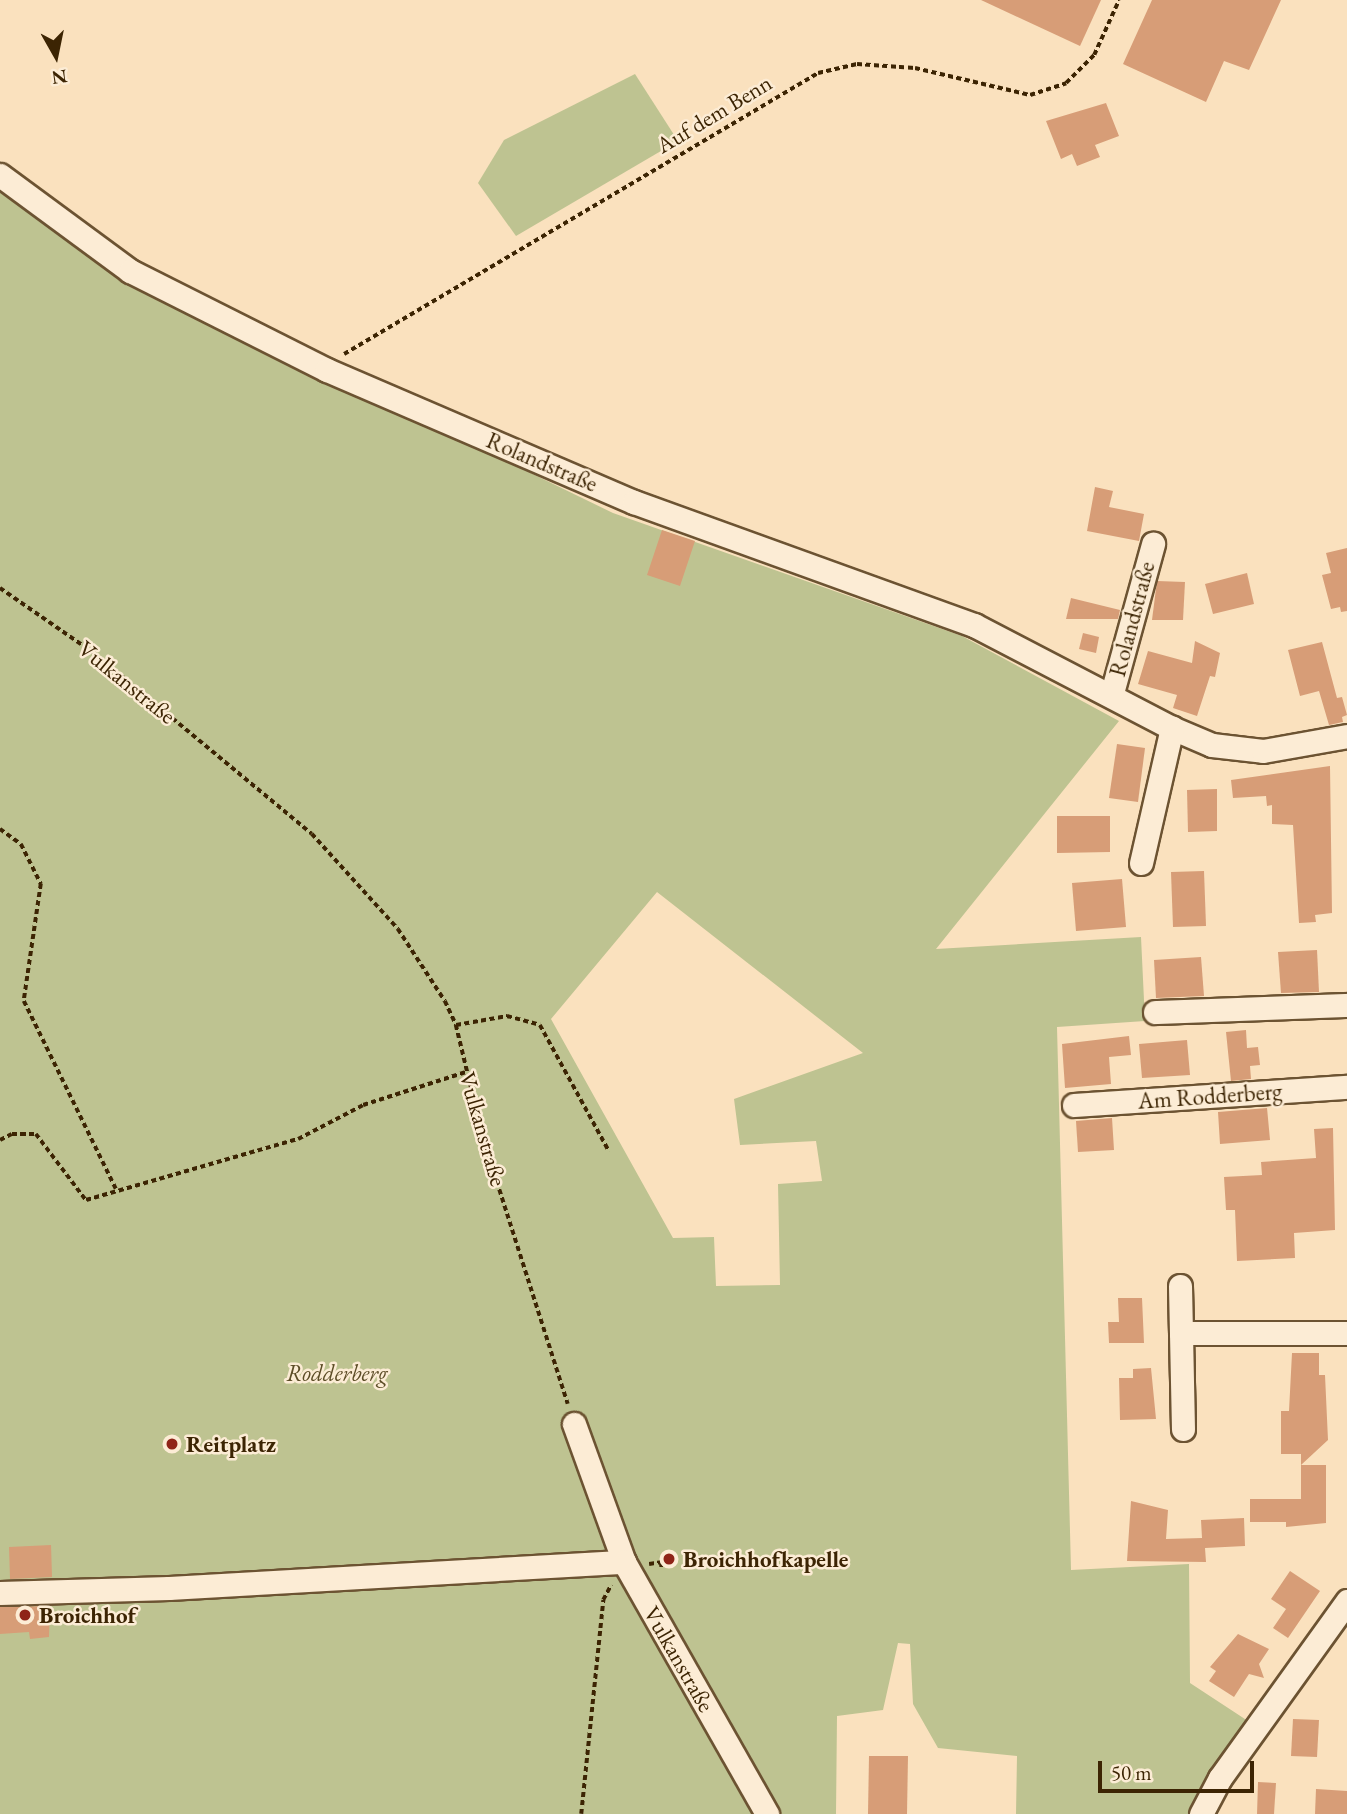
<!DOCTYPE html>
<meta charset="utf-8">
<style>
body{margin:0}
#map{position:relative;width:1347px;height:1814px;overflow:hidden;background:#fae1be;font-family:"EB Garamond",serif}
div>[style]{position:absolute}
.green>*{inset:0;background:#bec391}
.building>*{inset:0;background:#d79d77}
.path>*{height:3.5px;margin-top:-1.75px;transform-origin:0;background:repeating-linear-gradient(90deg,#3c2403 0 5px,transparent 0 8.5px)}
.roads{filter:drop-shadow(2px 0 #6c5332) drop-shadow(-2px 0 #6c5332) drop-shadow(0 2px #6c5332) drop-shadow(0 -2px #6c5332)}
.minor>*{height:23px;margin:-11.5px;padding:0 11.5px;transform-origin:11.5px;border-radius:11.5px;background:#fcecd5}
.dots>*{width:19px;height:19px;translate:-50% -50%;box-sizing:border-box;border:4px solid #fcecd5;border-radius:50%}
span{translate:-50% -50%;white-space:nowrap;text-align:center;line-height:1.15;-webkit-text-stroke:5px #fcecd5;paint-order:stroke}
.street-label{font-size:23px;color:#3c2403}
.park-label{font-size:23px;color:#5c4c26;font-style:italic}
.poi-label{font-size:23px;color:#3c2403;font-weight:700}
.left{translate:0 -50%;text-align:left}
.north{position:absolute;left:21px;top:21px;width:70px;height:70px;-webkit-text-stroke:5px #fcecd5;paint-order:stroke;rotate:171deg;font-size:19px;font-weight:700;line-height:28px;text-align:center;color:#3c2403}
.north::after{content:'';display:block;margin:auto;width:24px;height:32px;background:#3c2403;clip-path:polygon(50% 0,100% 100%,50% 72%,0 100%)}
.scale{position:absolute;left:1098px;top:1761px;width:156px;height:32px;box-sizing:border-box;border:4px solid #3c2403;border-top:0;padding-left:9px;font-size:21px;line-height:24px;white-space:nowrap;color:#3c2403;-webkit-text-stroke:5px #fcecd5;paint-order:stroke}
</style>
<div id="map">
<div class="green">
<div style="clip-path:polygon(635px 74px,678px 141px,516px 236px,478px 183px,504px 140px)"></div>
<div style="clip-path:polygon(evenodd,0 185px,128px 278px,613px 513px,962px 636px,1119px 721px,936px 949px,1141px 937px,1145px 1021px,1057px 1027px,1071px 1570px,1189px 1564px,1190px 1683px,1251px 1723px,1190px 1814px,1016px 1814px,1017px 1756px,938px 1748px,913px 1704px,910px 1644px,898px 1643px,883px 1710px,837px 1716px,836px 1814px,774px 1814px,655px 1594px,625px 1589px,760px 1814px,0 1814px,0 185px,657px 892px,863px 1053px,734px 1099px,740px 1145px,816px 1141px,822px 1181px,778px 1184px,780px 1285px,716px 1286px,714px 1237px,673px 1238px,551px 1019px,657px 892px)"></div>
</div>
<div class="building">
<div style="clip-path:polygon(981px 0,1101px 0,1080px 46px)"></div>
<div style="clip-path:polygon(1152px 0,1281px 0,1249px 70px,1224px 61px,1206px 102px,1123px 64px)"></div>
<div style="clip-path:polygon(1106px 103px,1119px 136px,1095px 145px,1100px 157px,1077px 166px,1072px 154px,1061px 159px,1046px 121px)"></div>
<div style="clip-path:polygon(1095px 487px,1113px 491px,1109px 507px,1144px 514px,1139px 541px,1087px 531px)"></div>
<div style="clip-path:polygon(662px 530px,695px 541px,680px 586px,647px 575px)"></div>
<div style="clip-path:polygon(1347px 548px,1347px 611px,1341px 612px,1340px 607px,1331px 609px,1322px 575px,1331px 573px,1326px 553px)"></div>
<div style="clip-path:polygon(1247px 573px,1254px 604px,1213px 614px,1205px 584px)"></div>
<div style="clip-path:polygon(1157px 581px,1185px 582px,1183px 620px,1152px 620px)"></div>
<div style="clip-path:polygon(1071px 598px,1120px 610px,1118px 619px,1066px 619px)"></div>
<div style="clip-path:polygon(1083px 633px,1099px 637px,1096px 653px,1079px 649px)"></div>
<div style="clip-path:polygon(1195px 641px,1220px 653px,1215px 677px,1210px 676px,1197px 716px,1173px 708px,1177px 695px,1138px 684px,1148px 651px,1192px 663px)"></div>
<div style="clip-path:polygon(1322px 642px,1337px 698px,1342px 697px,1347px 715px,1342px 717px,1343px 722px,1329px 725px,1319px 691px,1300px 696px,1288px 650px)"></div>
<div style="clip-path:polygon(1117px 744px,1145px 748px,1138px 802px,1109px 798px)"></div>
<div style="clip-path:polygon(1330px 766px,1332px 913px,1315px 915px,1316px 922px,1299px 923px,1293px 825px,1272px 824px,1272px 805px,1267px 806px,1266px 796px,1233px 798px,1231px 780px)"></div>
<div style="clip-path:polygon(1217px 789px,1217px 831px,1188px 832px,1187px 790px)"></div>
<div style="clip-path:polygon(1057px 816px,1110px 816px,1110px 852px,1057px 853px)"></div>
<div style="clip-path:polygon(1204px 871px,1206px 926px,1173px 927px,1171px 872px)"></div>
<div style="clip-path:polygon(1122px 879px,1126px 927px,1076px 931px,1072px 883px)"></div>
<div style="clip-path:polygon(1317px 950px,1319px 992px,1281px 993px,1278px 952px)"></div>
<div style="clip-path:polygon(1201px 957px,1204px 996px,1156px 998px,1154px 960px)"></div>
<div style="clip-path:polygon(1246px 1030px,1247px 1048px,1258px 1047px,1260px 1065px,1250px 1066px,1251px 1079px,1231px 1081px,1226px 1032px)"></div>
<div style="clip-path:polygon(1129px 1036px,1131px 1055px,1109px 1057px,1111px 1084px,1065px 1088px,1062px 1044px)"></div>
<div style="clip-path:polygon(1187px 1040px,1190px 1075px,1142px 1078px,1139px 1044px)"></div>
<div style="clip-path:polygon(1267px 1108px,1270px 1140px,1220px 1144px,1218px 1112px)"></div>
<div style="clip-path:polygon(1112px 1118px,1114px 1150px,1078px 1152px,1076px 1121px)"></div>
<div style="clip-path:polygon(1333px 1128px,1335px 1230px,1294px 1233px,1295px 1258px,1237px 1261px,1235px 1210px,1226px 1210px,1224px 1177px,1262px 1175px,1261px 1162px,1316px 1158px,1314px 1129px)"></div>
<div style="clip-path:polygon(1118px 1298px,1142px 1298px,1144px 1343px,1109px 1343px,1108px 1322px,1119px 1322px)"></div>
<div style="clip-path:polygon(1292px 1353px,1319px 1353px,1319px 1375px,1325px 1375px,1328px 1440px,1301px 1465px,1301px 1454px,1281px 1454px,1281px 1411px,1289px 1411px)"></div>
<div style="clip-path:polygon(1151px 1368px,1156px 1419px,1120px 1420px,1119px 1378px,1133px 1378px,1133px 1369px)"></div>
<div style="clip-path:polygon(1301px 1465px,1326px 1465px,1326px 1523px,1286px 1527px,1286px 1522px,1250px 1522px,1250px 1499px,1301px 1499px)"></div>
<div style="clip-path:polygon(1131px 1501px,1168px 1510px,1166px 1539px,1202px 1538px,1201px 1520px,1244px 1518px,1245px 1546px,1205px 1548px,1206px 1562px,1127px 1561px)"></div>
<div style="clip-path:polygon(51px 1545px,52px 1577px,10px 1579px,9px 1547px)"></div>
<div style="clip-path:polygon(1290px 1571px,1320px 1591px,1288px 1638px,1273px 1628px,1286px 1609px,1271px 1599px)"></div>
<div style="clip-path:polygon(50px 1606px,49px 1637px,30px 1639px,29px 1632px,0 1634px,0 1607px)"></div>
<div style="clip-path:polygon(1238px 1634px,1269px 1649px,1259px 1664px,1264px 1678px,1249px 1674px,1234px 1697px,1209px 1681px,1216px 1671px,1210px 1667px)"></div>
<div style="clip-path:polygon(1293px 1719px,1319px 1720px,1317px 1757px,1291px 1756px)"></div>
<div style="clip-path:polygon(869px 1756px,908px 1756px,907px 1814px,868px 1814px)"></div>
<div style="clip-path:polygon(1258px 1782px,1276px 1783px,1274px 1814px,1257px 1814px)"></div>
<div style="clip-path:polygon(1316px 1789px,1347px 1791px,1347px 1814px,1315px 1814px)"></div>
</div>
<div class="path">
<div style="left:344px;top:354px;width:551px;rotate:-30.66deg"></div>
<div style="left:818px;top:73px;width:40px;rotate:-13deg"></div>
<div style="left:857px;top:64px;width:58px;rotate:3.9deg"></div>
<div style="left:915px;top:68px;width:118px;rotate:13.2deg"></div>
<div style="left:1030px;top:95px;width:38px;rotate:-18deg"></div>
<div style="left:1066px;top:83px;width:40px;rotate:-45deg"></div>
<div style="left:1094px;top:55px;width:60px;rotate:-65.6deg"></div>
<div style="left:0;top:588px;width:114px;rotate:34.7deg"></div>
<div style="left:94px;top:653px;width:283px;rotate:39.7deg"></div>
<div style="left:312px;top:834px;width:128px;rotate:47.8deg"></div>
<div style="left:398px;top:929px;width:86px;rotate:56.9deg"></div>
<div style="left:445px;top:1001px;width:26px;rotate:65deg"></div>
<div style="left:456px;top:1025px;width:119px;rotate:76.4deg"></div>
<div style="left:484px;top:1141px;width:276px;rotate:72.3deg"></div>
<div style="left:0;top:829px;width:26px;rotate:36deg"></div>
<div style="left:21px;top:844px;width:45px;rotate:63.4deg"></div>
<div style="left:41px;top:884px;width:118px;rotate:98.3deg"></div>
<div style="left:24px;top:1001px;width:209px;rotate:63.9deg"></div>
<div style="left:456px;top:1025px;width:52px;rotate:-10deg"></div>
<div style="left:507px;top:1016px;width:34px;rotate:15deg"></div>
<div style="left:540px;top:1025px;width:144px;rotate:61.3deg"></div>
<div style="left:0;top:1140px;width:13px;rotate:-27deg"></div>
<div style="left:12px;top:1134px;width:24px"></div>
<div style="left:36px;top:1134px;width:83px;rotate:52.9deg"></div>
<div style="left:86px;top:1200px;width:221px;rotate:-16.1deg"></div>
<div style="left:298px;top:1139px;width:73px;rotate:-27.6deg"></div>
<div style="left:363px;top:1105px;width:108px;rotate:-17.8deg"></div>
<div style="left:649px;top:1564px;width:12px;rotate:-9deg"></div>
<div style="left:661px;top:1562px;width:7px;rotate:82deg"></div>
<div style="left:581px;top:1814px;width:215px;rotate:-84.1deg"></div>
<div style="left:603px;top:1600px;width:17px;rotate:-62deg"></div>
</div>
<div class="roads">
<div class="minor">
<div style="left:0;top:175px;width:162px;rotate:36.4deg"></div>
<div style="left:130px;top:271px;width:220px;rotate:26.7deg"></div>
<div style="left:327px;top:370px;width:334px;rotate:23.3deg"></div>
<div style="left:634px;top:502px;width:362px;rotate:19.9deg"></div>
<div style="left:974px;top:625px;width:223px;rotate:27.5deg"></div>
<div style="left:1172px;top:728px;width:43px;rotate:23deg"></div>
<div style="left:1212px;top:745px;width:51px;rotate:6.7deg"></div>
<div style="left:1263px;top:751px;width:85px;rotate:-10.1deg"></div>
<div style="left:1112px;top:693px;width:155px;rotate:-74.6deg"></div>
<div style="left:1141px;top:863px;width:139px;rotate:-77.1deg"></div>
<div style="left:1155px;top:1012px;width:192px;rotate:-2.1deg"></div>
<div style="left:1074px;top:1105px;width:274px;rotate:-3.8deg"></div>
<div style="left:1180px;top:1286px;width:47px;rotate:88.8deg"></div>
<div style="left:574px;top:1424px;width:147px;rotate:70.1deg"></div>
<div style="left:624px;top:1562px;width:290px;rotate:60.4deg"></div>
<div style="left:1183px;top:1429px;width:96px;rotate:-91.2deg"></div>
<div style="left:1181px;top:1333px;width:166px"></div>
<div style="left:0;top:1593px;width:169px;rotate:-1.7deg"></div>
<div style="left:169px;top:1588px;width:456px;rotate:-3.3deg"></div>
<div style="left:1201px;top:1814px;width:41px;rotate:-62.2deg"></div>
<div style="left:1220px;top:1778px;width:218px;rotate:-54.3deg"></div>
</div>
</div>
<div class="dots">
<div style="left:172px;top:1444px;background:#8f2418"></div>
<div style="left:669px;top:1559px;background:#8f2418"></div>
<div style="left:25px;top:1615px;background:#8f2418"></div>
</div>
<div class="street-label">
<span style="left:714px;top:114px;rotate:-31deg">Auf dem Benn</span>
<span style="left:542px;top:462px;rotate:23deg">Rolandstraße</span>
<span style="left:1132px;top:619px;rotate:-75deg">Rolandstraße</span>
<span style="left:127px;top:682px;rotate:39deg">Vulkanstraße</span>
<span style="left:1210px;top:1096px;rotate:-4deg">Am Rodderberg</span>
<span style="left:483px;top:1129px;rotate:74deg">Vulkanstraße</span>
<span style="left:679px;top:1659px;rotate:60deg">Vulkanstraße</span>
</div>
<div class="park-label">
<span style="left:337px;top:1373px">Rodderberg</span>
</div>
<div class="poi-label">
<span class="left" style="left:186px;top:1444px">Reitplatz</span>
<span class="left" style="left:683px;top:1559px">Broichhofkapelle</span>
<span class="left" style="left:39px;top:1615px">Broichhof</span>
</div>
<div class="north">N</div>
<div class="scale">50 m</div>
</div>
